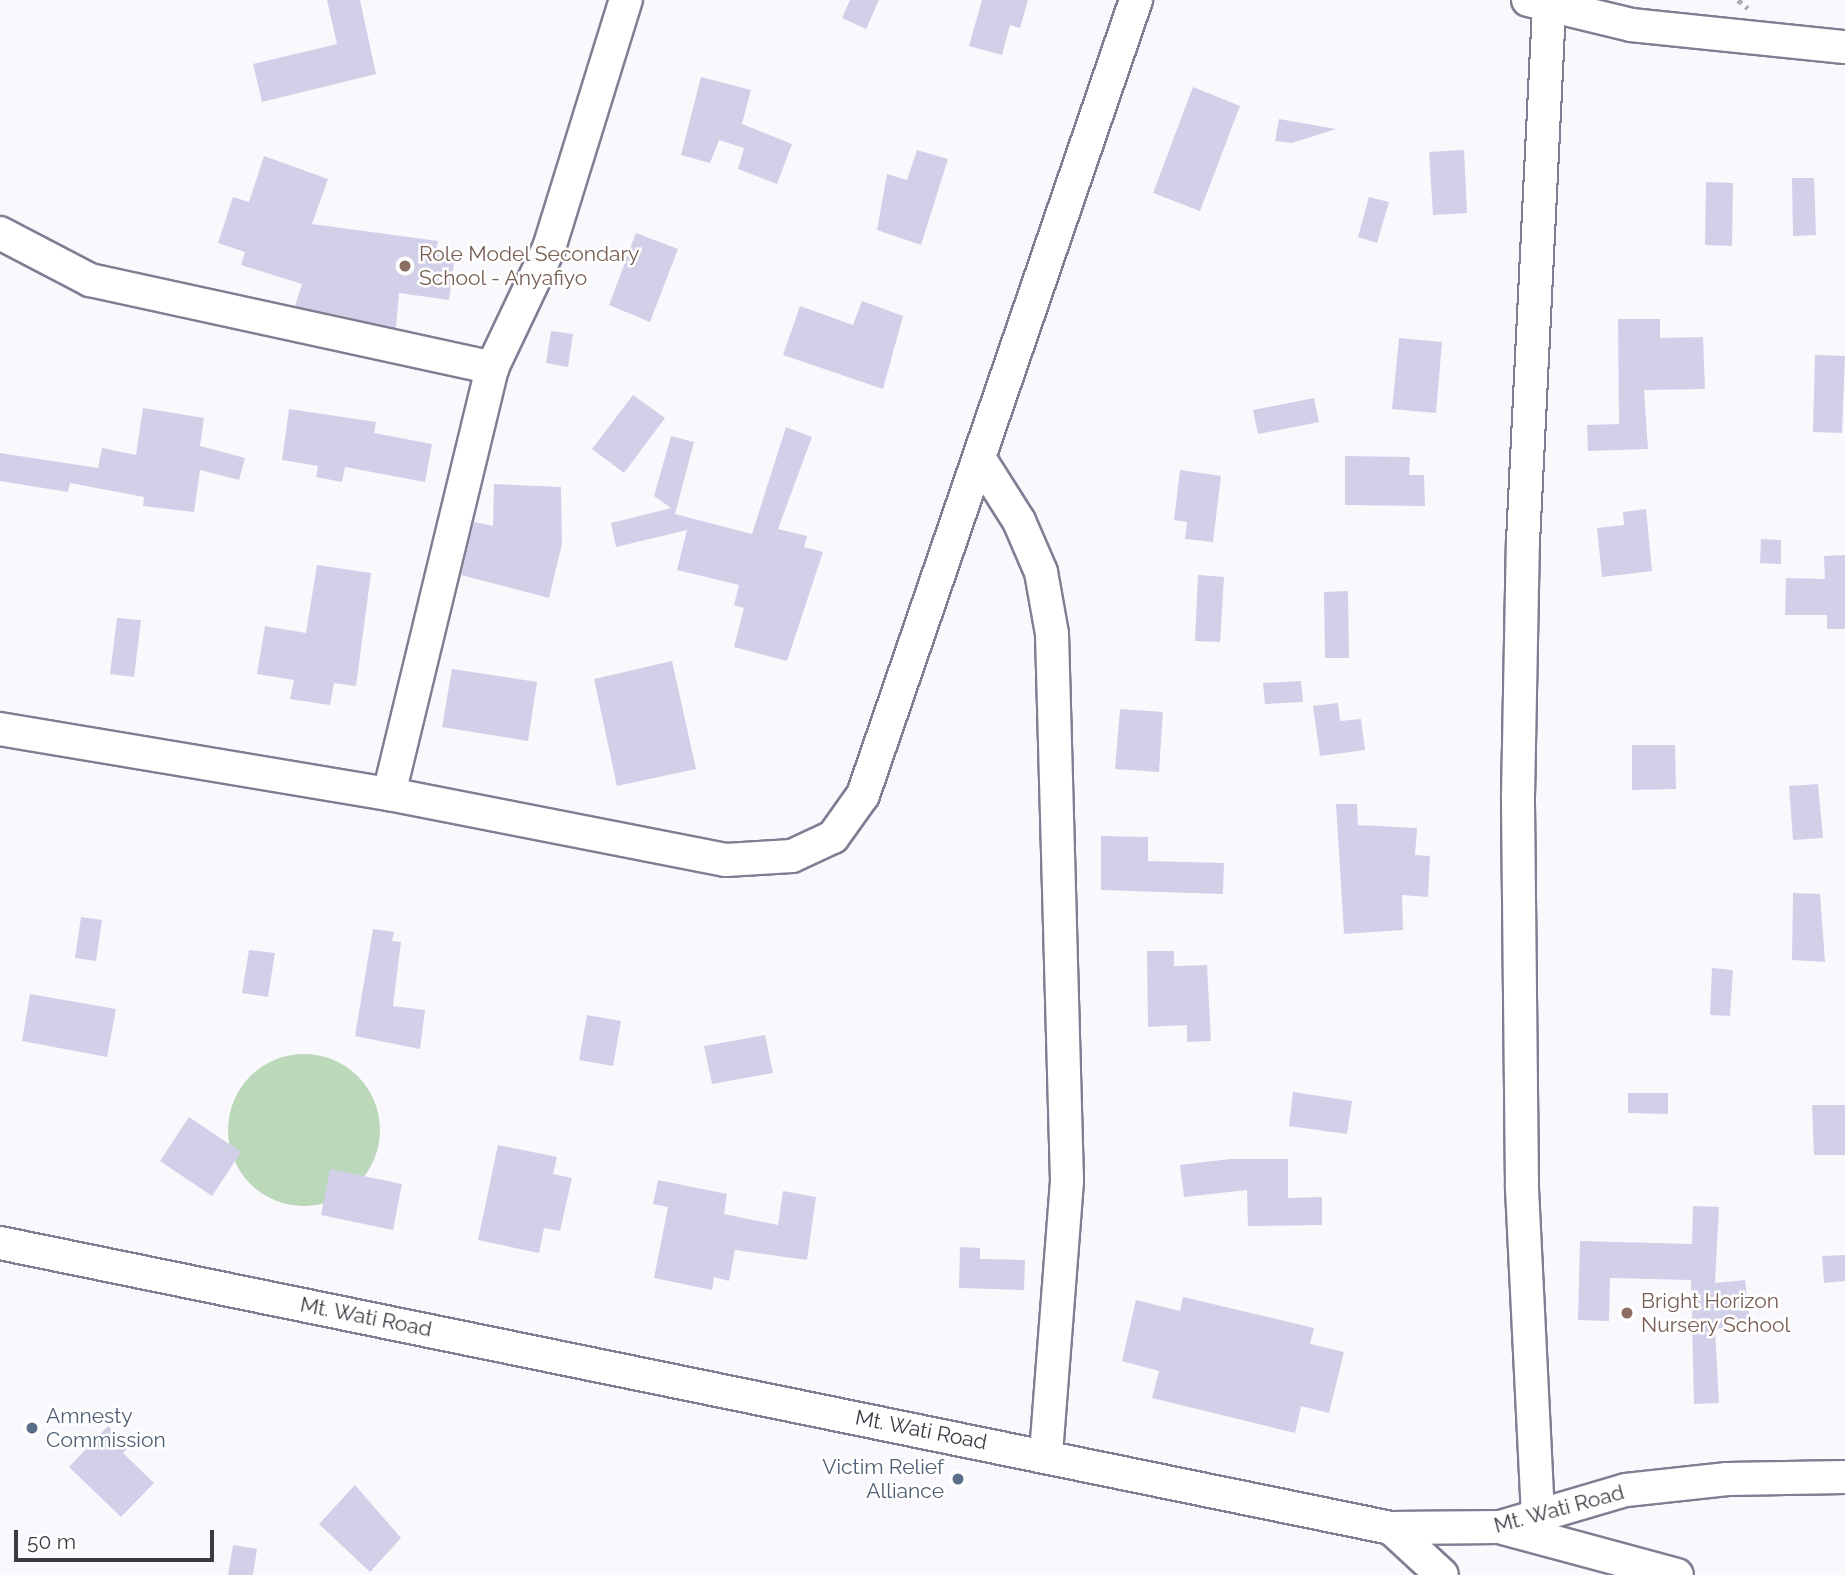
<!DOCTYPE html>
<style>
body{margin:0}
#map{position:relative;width:1845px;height:1575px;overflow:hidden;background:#f9f8fd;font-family:Raleway,sans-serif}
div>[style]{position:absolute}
.green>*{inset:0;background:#bbd8bb}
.round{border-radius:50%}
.building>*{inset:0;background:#d2d0e8}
.path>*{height:4.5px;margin-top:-2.25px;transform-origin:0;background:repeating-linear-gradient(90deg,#afaeb4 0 5px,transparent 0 10px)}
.roads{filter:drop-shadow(2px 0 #827d92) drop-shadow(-2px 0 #827d92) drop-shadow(0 2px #827d92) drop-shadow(0 -2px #827d92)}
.street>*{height:32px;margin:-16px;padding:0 16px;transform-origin:16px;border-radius:16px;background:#fff}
.dots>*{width:19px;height:19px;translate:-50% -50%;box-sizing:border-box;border:4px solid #fff;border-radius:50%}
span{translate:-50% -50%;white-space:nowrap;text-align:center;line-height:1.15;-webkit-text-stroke:5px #fff;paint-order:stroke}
.education-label{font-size:21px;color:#785e54}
.left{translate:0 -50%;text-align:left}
.street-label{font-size:21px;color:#3b3942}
.service-label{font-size:21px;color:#4e5e75}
.right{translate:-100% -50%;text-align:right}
.scale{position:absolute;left:14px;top:1530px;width:200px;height:32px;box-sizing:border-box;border:4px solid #3b3942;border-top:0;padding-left:9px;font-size:21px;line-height:24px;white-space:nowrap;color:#3b3942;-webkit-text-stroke:5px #fff;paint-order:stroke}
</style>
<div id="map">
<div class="green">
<div class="round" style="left:228px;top:1054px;width:152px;height:152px"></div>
</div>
<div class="building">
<div style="clip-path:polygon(327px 0,360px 0,376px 74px,262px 102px,253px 64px,337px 44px)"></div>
<div style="clip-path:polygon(850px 0,879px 0,866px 29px,842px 18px)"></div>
<div style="clip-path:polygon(982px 0,1028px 0,1020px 28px,1010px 25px,1002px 55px,969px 46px)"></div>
<div style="clip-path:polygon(701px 77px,751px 90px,742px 124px,792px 144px,777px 184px,738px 169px,744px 148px,719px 140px,710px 163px,681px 155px)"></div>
<div style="clip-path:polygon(1193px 87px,1240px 106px,1200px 211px,1153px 193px)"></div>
<div style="clip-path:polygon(1279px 119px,1336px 129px,1292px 143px,1275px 141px)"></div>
<div style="clip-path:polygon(917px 150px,948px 159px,921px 245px,877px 230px,887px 174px,907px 180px)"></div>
<div style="clip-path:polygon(1464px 150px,1467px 213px,1433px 215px,1429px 152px)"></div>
<div style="clip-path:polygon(264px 156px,328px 179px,312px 224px,438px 241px,436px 252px,455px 255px,449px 300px,399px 293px,396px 328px,295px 306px,302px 284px,241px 265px,245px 252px,218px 243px,233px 197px,249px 202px)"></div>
<div style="clip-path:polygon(1792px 178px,1814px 178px,1816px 235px,1793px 236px)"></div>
<div style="clip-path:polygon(1706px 182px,1733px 183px,1732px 246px,1705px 245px)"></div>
<div style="clip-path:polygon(1369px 197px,1389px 202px,1377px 243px,1358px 237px)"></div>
<div style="clip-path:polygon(636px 233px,678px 249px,650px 322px,609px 305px)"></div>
<div style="clip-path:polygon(862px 301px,903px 316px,883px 389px,783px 355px,800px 306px,853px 325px)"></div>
<div style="clip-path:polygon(1618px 319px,1660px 319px,1660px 338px,1703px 337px,1705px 389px,1644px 390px,1648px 449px,1588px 451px,1587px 425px,1619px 424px)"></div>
<div style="clip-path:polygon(551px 331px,573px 334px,568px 367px,546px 363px)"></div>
<div style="clip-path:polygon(1399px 338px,1442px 342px,1436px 413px,1392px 409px)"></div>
<div style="clip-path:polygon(1815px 355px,1845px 356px,1842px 433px,1813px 432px)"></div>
<div style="clip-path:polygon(633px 395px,665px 418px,624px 473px,592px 449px)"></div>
<div style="clip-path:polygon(1314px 398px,1319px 422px,1258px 434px,1253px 410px)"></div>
<div style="clip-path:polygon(143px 408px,204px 418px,200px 446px,245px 458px,239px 480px,200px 470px,194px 512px,143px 506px,144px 497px,70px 483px,68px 492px,0 481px,0 453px,98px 468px,102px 448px,136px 455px)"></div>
<div style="clip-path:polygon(289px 409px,376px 422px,374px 433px,432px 444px,425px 482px,345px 467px,342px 482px,316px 477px,318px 466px,282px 460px)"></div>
<div style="clip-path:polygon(786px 427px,812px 437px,778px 529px,807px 536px,804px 547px,823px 552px,787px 661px,734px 647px,744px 608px,734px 605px,739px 585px,677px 570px,687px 530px,616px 547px,611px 523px,671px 508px,654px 496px,671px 436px,694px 442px,675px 514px,752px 534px)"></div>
<div style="clip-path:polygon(1345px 456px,1410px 457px,1409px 475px,1424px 475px,1425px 506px,1345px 505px)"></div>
<div style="clip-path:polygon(1180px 470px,1221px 476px,1213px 542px,1185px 539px,1187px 522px,1174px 520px)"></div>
<div style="clip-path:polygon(494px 484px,561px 487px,562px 544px,549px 598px,461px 575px,474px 522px,493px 526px)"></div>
<div style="clip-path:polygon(1646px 509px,1652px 571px,1602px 577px,1597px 528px,1624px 525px,1623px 512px)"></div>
<div style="clip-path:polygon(1761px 539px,1781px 540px,1781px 564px,1760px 563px)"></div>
<div style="clip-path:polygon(1845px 555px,1845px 629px,1827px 629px,1827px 615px,1785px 615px,1786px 578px,1825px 579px,1824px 556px)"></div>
<div style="clip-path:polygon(317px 565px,371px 573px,356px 686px,334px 683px,330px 705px,290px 699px,294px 680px,257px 674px,265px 626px,306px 633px)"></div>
<div style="clip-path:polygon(1198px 575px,1224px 577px,1220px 642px,1195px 641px)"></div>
<div style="clip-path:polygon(1348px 591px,1349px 658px,1325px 658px,1324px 592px)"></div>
<div style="clip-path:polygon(117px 618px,141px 620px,134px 677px,110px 674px)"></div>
<div style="clip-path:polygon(672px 661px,696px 769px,617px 786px,594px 679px)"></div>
<div style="clip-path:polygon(452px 669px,537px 682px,528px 741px,442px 727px)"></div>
<div style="clip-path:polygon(1301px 681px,1303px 702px,1265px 704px,1263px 683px)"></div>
<div style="clip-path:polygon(1338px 703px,1340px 721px,1361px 719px,1365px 750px,1320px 756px,1313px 706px)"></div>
<div style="clip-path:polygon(1120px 709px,1163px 712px,1159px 772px,1115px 769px)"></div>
<div style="clip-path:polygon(1632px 745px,1675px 745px,1676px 789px,1632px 790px)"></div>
<div style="clip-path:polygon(1818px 784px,1823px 838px,1793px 840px,1789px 786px)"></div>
<div style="clip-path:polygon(1336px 804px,1357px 804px,1358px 825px,1417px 828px,1415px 855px,1430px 856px,1428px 897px,1402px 895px,1403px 930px,1344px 934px)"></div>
<div style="clip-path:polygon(1101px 836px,1148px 837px,1148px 861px,1224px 863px,1223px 894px,1101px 890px)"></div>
<div style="clip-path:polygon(1793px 893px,1820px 894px,1825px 962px,1792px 960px)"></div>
<div style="clip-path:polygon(81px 917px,102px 920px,96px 961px,75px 958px)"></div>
<div style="clip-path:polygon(373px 929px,394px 932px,392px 941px,401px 942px,393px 1006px,425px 1010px,420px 1049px,355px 1036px)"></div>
<div style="clip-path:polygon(249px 950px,275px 953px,268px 997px,242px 993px)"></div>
<div style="clip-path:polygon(1147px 951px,1174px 951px,1174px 966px,1207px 965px,1211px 1041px,1187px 1042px,1187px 1025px,1148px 1027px)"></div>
<div style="clip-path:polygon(1712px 968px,1733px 970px,1730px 1016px,1710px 1015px)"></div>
<div style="clip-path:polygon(30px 994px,116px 1009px,107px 1057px,22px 1041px)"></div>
<div style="clip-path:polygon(587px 1015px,621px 1021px,613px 1066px,579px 1060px)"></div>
<div style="clip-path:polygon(765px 1035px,773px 1073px,712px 1084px,704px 1046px)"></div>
<div style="clip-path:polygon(1293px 1092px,1352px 1101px,1347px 1134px,1289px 1126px)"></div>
<div style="clip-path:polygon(1628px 1093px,1668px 1093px,1668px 1114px,1628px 1113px)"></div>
<div style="clip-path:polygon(1812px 1105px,1845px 1105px,1845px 1155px,1814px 1155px)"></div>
<div style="clip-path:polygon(189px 1117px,241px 1152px,212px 1196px,160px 1161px)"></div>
<div style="clip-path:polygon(498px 1145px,557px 1157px,553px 1174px,572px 1178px,560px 1231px,544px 1228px,539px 1253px,478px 1240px)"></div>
<div style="clip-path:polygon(1230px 1159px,1288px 1159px,1288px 1198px,1322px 1197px,1322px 1225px,1248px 1226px,1247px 1190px,1184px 1197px,1180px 1165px)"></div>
<div style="clip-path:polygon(330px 1169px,402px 1184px,393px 1230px,321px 1215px)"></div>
<div style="clip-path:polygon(658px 1180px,727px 1194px,724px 1214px,778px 1225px,783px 1191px,816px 1197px,807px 1260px,735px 1250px,729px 1281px,714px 1277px,712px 1290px,654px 1278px,668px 1207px,653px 1204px)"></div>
<div style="clip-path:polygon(1693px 1206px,1719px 1207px,1715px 1283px,1745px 1280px,1750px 1324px,1715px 1329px,1719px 1403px,1694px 1404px,1691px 1280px,1610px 1278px,1609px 1321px,1578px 1320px,1580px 1241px,1692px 1244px)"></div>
<div style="clip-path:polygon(960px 1247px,980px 1248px,980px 1259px,1025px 1260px,1024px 1290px,959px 1288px)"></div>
<div style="clip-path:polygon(1845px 1255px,1845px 1281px,1824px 1283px,1822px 1256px)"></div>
<div style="clip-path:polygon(1183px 1297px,1314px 1328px,1310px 1344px,1344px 1352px,1329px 1413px,1301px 1406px,1295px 1433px,1152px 1398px,1159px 1371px,1122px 1361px,1136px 1300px,1180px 1311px)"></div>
<div style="clip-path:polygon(108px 1426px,129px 1446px,123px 1453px,154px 1483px,121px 1517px,69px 1467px)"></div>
<div style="clip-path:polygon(355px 1485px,401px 1538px,370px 1572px,319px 1524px)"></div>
<div style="clip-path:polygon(233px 1545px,257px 1549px,253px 1575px,228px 1575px)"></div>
</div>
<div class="path">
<div style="left:1738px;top:0;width:13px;rotate:39deg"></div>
</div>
<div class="roads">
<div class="street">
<div style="left:1528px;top:0;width:106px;rotate:13.6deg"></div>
<div style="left:1631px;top:25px;width:215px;rotate:5.9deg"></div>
<div style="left:0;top:233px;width:102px;rotate:27.6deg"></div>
<div style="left:90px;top:280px;width:412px;rotate:12.3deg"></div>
<div style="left:981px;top:461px;width:71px;rotate:57.7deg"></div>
<div style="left:1019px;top:521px;width:56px;rotate:66.7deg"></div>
<div style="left:1041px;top:572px;width:63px;rotate:79.9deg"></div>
<div style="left:1052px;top:634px;width:547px;rotate:88.43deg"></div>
<div style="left:1067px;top:1181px;width:275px;rotate:94.4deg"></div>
<div style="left:0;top:729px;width:394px;rotate:9.5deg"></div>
<div style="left:389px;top:794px;width:343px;rotate:11.1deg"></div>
<div style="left:726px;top:860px;width:66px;rotate:-3.5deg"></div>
<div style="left:792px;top:856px;width:45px;rotate:-24.9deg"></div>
<div style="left:833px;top:837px;width:52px;rotate:-54.5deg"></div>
<div style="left:863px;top:795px;width:841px;rotate:-71.05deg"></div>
<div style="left:389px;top:794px;width:438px;rotate:-76.4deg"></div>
<div style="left:492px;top:368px;width:133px;rotate:-64.6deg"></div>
<div style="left:549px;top:248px;width:260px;rotate:-72.8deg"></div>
<div style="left:0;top:1243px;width:1420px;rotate:11.58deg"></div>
<div style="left:1391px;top:1528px;width:109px;rotate:-0.5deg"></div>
<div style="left:1500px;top:1527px;width:131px;rotate:-16.4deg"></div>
<div style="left:1626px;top:1490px;width:102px;rotate:-6.2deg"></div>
<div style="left:1727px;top:1479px;width:118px;rotate:-1deg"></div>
<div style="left:1538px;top:1516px;width:331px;rotate:-92.8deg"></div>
<div style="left:1522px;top:1185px;width:388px;rotate:-90.6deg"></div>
<div style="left:1518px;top:797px;width:255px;rotate:-88.9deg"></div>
<div style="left:1523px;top:542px;width:534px;rotate:-87.21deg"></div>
<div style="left:1391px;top:1528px;width:69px;rotate:42.7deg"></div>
<div style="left:1503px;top:1528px;width:180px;rotate:15.1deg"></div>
</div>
</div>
<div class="dots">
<div style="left:405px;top:266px;background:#8d6e63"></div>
<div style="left:1627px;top:1313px;background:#8d6e63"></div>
<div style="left:32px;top:1428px;background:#5c6f8a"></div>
<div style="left:958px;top:1479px;background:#5c6f8a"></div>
</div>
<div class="education-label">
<span class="left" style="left:419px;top:266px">Role Model Secondary<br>School - Anyafiyo</span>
<span class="left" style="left:1641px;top:1313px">Bright Horizon<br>Nursery School</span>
</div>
<div class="street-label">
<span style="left:366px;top:1317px;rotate:11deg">Mt. Wati Road</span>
<span style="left:921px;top:1430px;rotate:11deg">Mt. Wati Road</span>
<span style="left:1559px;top:1509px;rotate:-15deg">Mt. Wati Road</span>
</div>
<div class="service-label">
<span class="left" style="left:46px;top:1428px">Amnesty<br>Commission</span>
<span class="right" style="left:944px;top:1479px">Victim Relief<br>Alliance</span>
</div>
<div class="scale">50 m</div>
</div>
